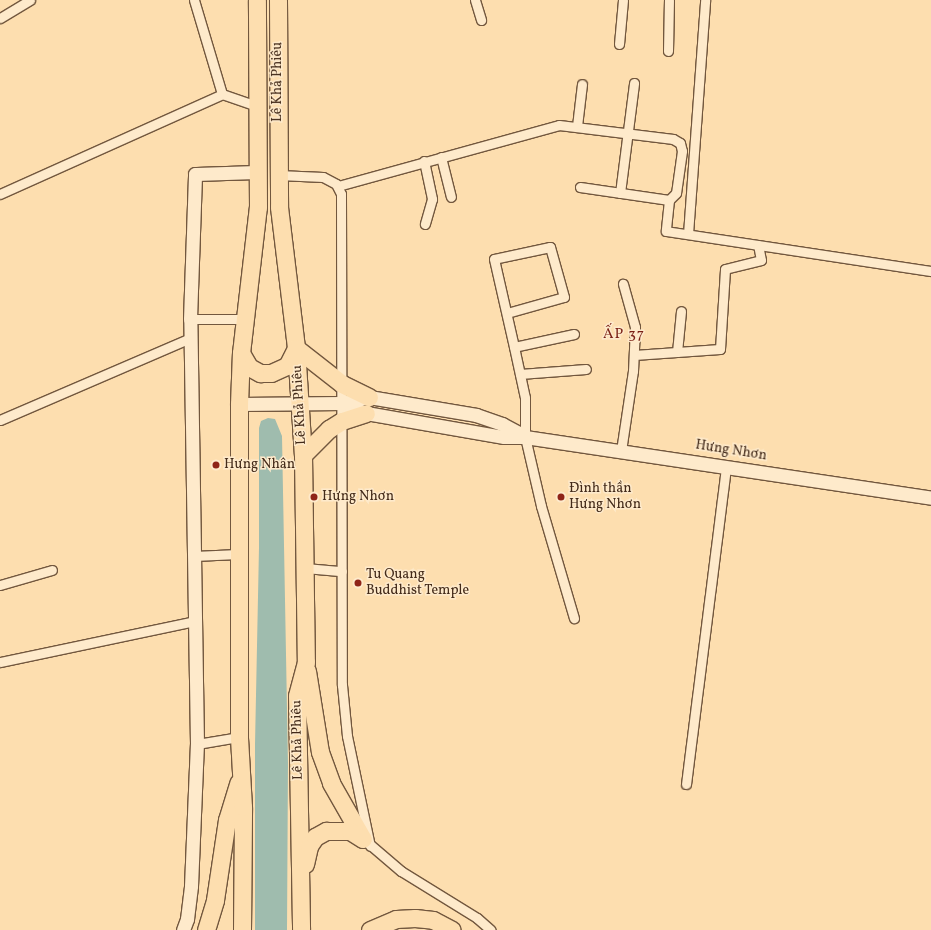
<!DOCTYPE html>
<meta charset="utf-8">
<style>
body{margin:0}
#map{position:relative;width:931px;height:930px;overflow:hidden;background:#fddeaf;font-family:Vollkorn,serif}
div>[style]{position:absolute}
.water>*{inset:0;background:#9fbcae}
.roads{filter:drop-shadow(1px 0 #72573e) drop-shadow(-1px 0 #72573e) drop-shadow(0 1px #72573e) drop-shadow(0 -1px #72573e)}
.street>*{height:9px;margin:-4.5px;padding:0 4.5px;transform-origin:4.5px;border-radius:4.5px;background:#feeacb}
.secondary>*{height:13px;margin:-6.5px;padding:0 6.5px;transform-origin:6.5px;border-radius:6.5px;background:#feeacb}
.highway>*{height:17px;margin:-8.5px;padding:0 8.5px;transform-origin:8.5px;border-radius:8.5px;background:#fddeaf}
.dots>*{width:11px;height:11px;translate:-50% -50%;box-sizing:border-box;border:2px solid #feeacb;border-radius:50%}
span{translate:-50% -50%;white-space:nowrap;text-align:center;line-height:1.15;-webkit-text-stroke:3px #feeacb;paint-order:stroke}
.street-label{font-size:14px;color:#432a19}
.poi-label{font-size:14px;color:#432a19}
.left{translate:0 -50%;text-align:left}
.neighbourhood-label{font-size:15px;color:#7a1f14;letter-spacing:1px}
</style>
<div id="map">
<div class="water">
<div style="clip-path:polygon(268px 418px,275px 419px,282px 436px,288px 763px,287px 930px,255px 930px,255px 744px,259px 547px,259px 428px,261px 421px)"></div>
</div>
<div class="roads">
<div class="street">
<div style="left:194px;top:0;width:98px;rotate:73.4deg"></div>
<div style="left:222px;top:94px;width:36px;rotate:19deg"></div>
<div style="left:475px;top:0;width:21px;rotate:73deg"></div>
<div style="left:0;top:18px;width:35px;rotate:-31deg"></div>
<div style="left:619px;top:44px;width:44px;rotate:-84.8deg"></div>
<div style="left:668px;top:51px;width:51px;rotate:-88.9deg"></div>
<div style="left:577px;top:126px;width:42px;rotate:-83.2deg"></div>
<div style="left:441px;top:157px;width:41px;rotate:76deg"></div>
<div style="left:424px;top:161px;width:39px;rotate:78deg"></div>
<div style="left:432px;top:199px;width:26px;rotate:106deg"></div>
<div style="left:278px;top:175px;width:45px;rotate:2.5deg"></div>
<div style="left:323px;top:177px;width:15px;rotate:28deg"></div>
<div style="left:336px;top:184px;width:11px;rotate:63deg"></div>
<div style="left:341px;top:194px;width:491px;rotate:89.9deg"></div>
<div style="left:342px;top:685px;width:51px;rotate:84.4deg"></div>
<div style="left:347px;top:736px;width:112px;rotate:78.2deg"></div>
<div style="left:338px;top:186px;width:229px;rotate:-15.4deg"></div>
<div style="left:559px;top:125px;width:115px;rotate:7deg"></div>
<div style="left:673px;top:139px;width:8px;rotate:30deg"></div>
<div style="left:680px;top:143px;width:8px;rotate:76deg"></div>
<div style="left:682px;top:151px;width:42px;rotate:98.1deg"></div>
<div style="left:676px;top:193px;width:10px;rotate:135deg"></div>
<div style="left:669px;top:200px;width:90px;rotate:-171.7deg"></div>
<div style="left:620px;top:193px;width:111px;rotate:-82.7deg"></div>
<div style="left:0;top:194px;width:243px;rotate:-24.2deg"></div>
<div style="left:669px;top:200px;width:31px;rotate:96deg"></div>
<div style="left:666px;top:231px;width:268px;rotate:8.6deg"></div>
<div style="left:688px;top:234px;width:235px;rotate:-85.8deg"></div>
<div style="left:507px;top:313px;width:59px;rotate:-15.7deg"></div>
<div style="left:564px;top:297px;width:52px;rotate:-105.6deg"></div>
<div style="left:550px;top:247px;width:57px;rotate:167.9deg"></div>
<div style="left:494px;top:259px;width:90px;rotate:77.2deg"></div>
<div style="left:190px;top:319px;width:55px"></div>
<div style="left:574px;top:334px;width:61px;rotate:167.8deg"></div>
<div style="left:514px;top:347px;width:52px;rotate:77.8deg"></div>
<div style="left:525px;top:398px;width:39px;rotate:90deg"></div>
<div style="left:525px;top:437px;width:71px;rotate:76.9deg"></div>
<div style="left:541px;top:506px;width:117px;rotate:73.6deg"></div>
<div style="left:677px;top:352px;width:41px;rotate:-84.4deg"></div>
<div style="left:634px;top:355px;width:86px;rotate:-4deg"></div>
<div style="left:720px;top:349px;width:80px;rotate:-86.4deg"></div>
<div style="left:725px;top:269px;width:37px;rotate:-14deg"></div>
<div style="left:761px;top:260px;width:15px;rotate:-101deg"></div>
<div style="left:520px;top:374px;width:66px;rotate:-4.3deg"></div>
<div style="left:0;top:420px;width:207px;rotate:-23.3deg"></div>
<div style="left:621px;top:451px;width:81px;rotate:-81.5deg"></div>
<div style="left:633px;top:371px;width:44px;rotate:-87.4deg"></div>
<div style="left:635px;top:327px;width:45px;rotate:-105.6deg"></div>
<div style="left:194px;top:556px;width:44px;rotate:-2.6deg"></div>
<div style="left:305px;top:568px;width:37px;rotate:5deg"></div>
<div style="left:0;top:585px;width:54px;rotate:-16.1deg"></div>
<div style="left:0;top:662px;width:199px;rotate:-11.9deg"></div>
<div style="left:197px;top:744px;width:43px;rotate:-9.5deg"></div>
<div style="left:686px;top:784px;width:320px;rotate:-82.8deg"></div>
<div style="left:367px;top:842px;width:45px;rotate:40.5deg"></div>
<div style="left:401px;top:871px;width:89px;rotate:31.7deg"></div>
<div style="left:477px;top:918px;width:18px;rotate:41deg"></div>
</div>
<div class="secondary">
<div style="left:342px;top:403px;width:26px;rotate:23deg"></div>
<div style="left:366px;top:413px;width:140px;rotate:9.9deg"></div>
<div style="left:504px;top:437px;width:21px"></div>
<div style="left:525px;top:437px;width:411px;rotate:8.5deg"></div>
<div style="left:239px;top:404px;width:103px;rotate:-0.6deg"></div>
<div style="left:342px;top:403px;width:28px;rotate:-13deg"></div>
<div style="left:369px;top:397px;width:109px;rotate:9.5deg"></div>
<div style="left:476px;top:415px;width:28px;rotate:19deg"></div>
<div style="left:502px;top:424px;width:26px;rotate:28deg"></div>
<div style="left:183px;top:930px;width:12px;rotate:-70deg"></div>
<div style="left:187px;top:919px;width:33px;rotate:-83deg"></div>
<div style="left:191px;top:886px;width:142px;rotate:-87.6deg"></div>
<div style="left:197px;top:744px;width:425px;rotate:-90.9deg"></div>
<div style="left:190px;top:319px;width:145px;rotate:-88deg"></div>
<div style="left:195px;top:174px;width:62px;rotate:-1.8deg"></div>
</div>
<div class="highway">
<div style="left:278px;top:0;width:207px;rotate:89.7deg"></div>
<div style="left:279px;top:207px;width:142px;rotate:83.1deg"></div>
<div style="left:296px;top:348px;width:107px;rotate:86.3deg"></div>
<div style="left:303px;top:455px;width:207px;rotate:89.2deg"></div>
<div style="left:306px;top:662px;width:35px;rotate:105deg"></div>
<div style="left:297px;top:696px;width:234px;rotate:89deg"></div>
<div style="left:296px;top:348px;width:58px;rotate:38deg"></div>
<div style="left:342px;top:384px;width:30px;rotate:26deg"></div>
<div style="left:241px;top:353px;width:16px;rotate:60deg"></div>
<div style="left:249px;top:367px;width:13px;rotate:29deg"></div>
<div style="left:260px;top:373px;width:11px"></div>
<div style="left:271px;top:373px;width:17px;rotate:-24deg"></div>
<div style="left:287px;top:366px;width:20px;rotate:-63deg"></div>
<div style="left:303px;top:455px;width:37px;rotate:-45deg"></div>
<div style="left:329px;top:429px;width:15px;rotate:-32deg"></div>
<div style="left:342px;top:421px;width:25px;rotate:-18deg"></div>
<div style="left:307px;top:671px;width:82px;rotate:80.9deg"></div>
<div style="left:320px;top:752px;width:33px;rotate:70deg"></div>
<div style="left:331px;top:783px;width:64px;rotate:60.3deg"></div>
<div style="left:305px;top:864px;width:18px;rotate:-77deg"></div>
<div style="left:309px;top:846px;width:11px;rotate:-56deg"></div>
<div style="left:315px;top:837px;width:13px;rotate:-29deg"></div>
<div style="left:326px;top:831px;width:24px"></div>
<div style="left:350px;top:831px;width:15px;rotate:32deg"></div>
<div style="left:206px;top:930px;width:31px;rotate:-73deg"></div>
<div style="left:215px;top:900px;width:81px;rotate:-81.5deg"></div>
<div style="left:227px;top:820px;width:39px;rotate:-73deg"></div>
<div style="left:242px;top:930px;width:123px;rotate:-89.5deg"></div>
<div style="left:243px;top:807px;width:70px;rotate:-93.3deg"></div>
<div style="left:239px;top:737px;width:333px;rotate:-90deg"></div>
<div style="left:239px;top:404px;width:51px;rotate:-87.8deg"></div>
<div style="left:241px;top:353px;width:147px;rotate:-83.4deg"></div>
<div style="left:258px;top:207px;width:207px;rotate:-90.3deg"></div>
<div style="left:370px;top:930px;width:28px;rotate:-23deg"></div>
<div style="left:396px;top:919px;width:19px;rotate:-3deg"></div>
<div style="left:415px;top:918px;width:18px;rotate:6deg"></div>
<div style="left:433px;top:920px;width:21px;rotate:28deg"></div>
</div>
</div>
<div class="dots">
<div style="left:216px;top:465px;background:#8f2418"></div>
<div style="left:314px;top:497px;background:#8f2418"></div>
<div style="left:561px;top:497px;background:#8f2418"></div>
<div style="left:358px;top:583px;background:#8f2418"></div>
</div>
<div class="street-label">
<span style="left:278px;top:82px;rotate:-90deg">Lê Khả Phiêu</span>
<span style="left:300px;top:405px;rotate:-93deg">Lê Khả Phiêu</span>
<span style="left:731px;top:451px;rotate:9deg">Hưng Nhơn</span>
<span style="left:298px;top:740px;rotate:-91deg">Lê Khả Phiêu</span>
</div>
<div class="poi-label">
<span class="left" style="left:224px;top:465px">Hưng Nhân</span>
<span class="left" style="left:569px;top:497px">Đình thần<br>Hưng Nhơn</span>
<span class="left" style="left:322px;top:497px">Hưng Nhơn</span>
<span class="left" style="left:366px;top:583px">Tu Quang<br>Buddhist Temple</span>
</div>
<div class="neighbourhood-label">
<span style="left:624px;top:335px">ẤP 37</span>
</div>
</div>
